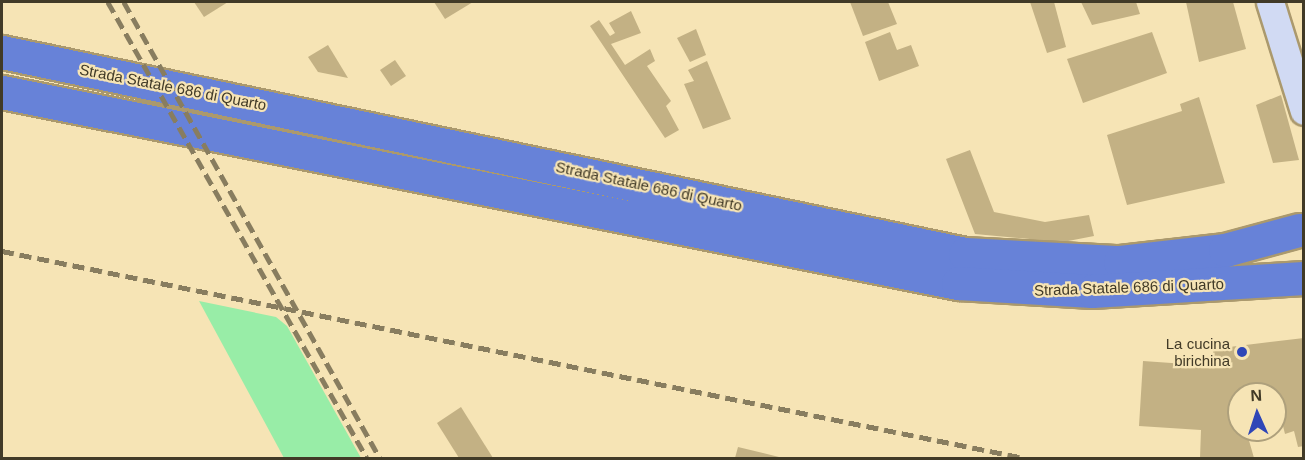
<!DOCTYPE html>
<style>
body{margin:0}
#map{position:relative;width:1305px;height:460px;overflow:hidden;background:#f6e4b5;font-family:Helvetica,sans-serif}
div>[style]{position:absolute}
.green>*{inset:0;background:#98eda7}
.building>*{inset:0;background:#c3b184}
.roads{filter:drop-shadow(2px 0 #ab996d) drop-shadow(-2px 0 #ab996d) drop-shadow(0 2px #ab996d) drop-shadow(0 -2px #ab996d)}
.secondary>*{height:27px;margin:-13.5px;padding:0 13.5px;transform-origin:13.5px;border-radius:13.5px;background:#d1daf3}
.highway>*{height:33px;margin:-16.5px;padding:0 16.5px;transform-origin:16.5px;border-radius:16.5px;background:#6782d8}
.rail>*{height:4.5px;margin-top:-2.25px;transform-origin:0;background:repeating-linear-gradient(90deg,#887d5f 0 12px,transparent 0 18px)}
.dots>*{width:16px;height:16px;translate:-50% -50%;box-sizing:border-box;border:3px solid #f6e4b5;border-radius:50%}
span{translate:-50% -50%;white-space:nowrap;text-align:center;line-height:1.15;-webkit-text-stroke:4.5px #f6e4b5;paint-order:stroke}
.street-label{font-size:15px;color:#413a27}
.poi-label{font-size:15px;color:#413a27}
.right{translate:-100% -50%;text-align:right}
.frame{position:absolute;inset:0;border:3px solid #413a27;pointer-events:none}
.north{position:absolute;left:1227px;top:382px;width:60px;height:60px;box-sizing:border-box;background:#f6e4b5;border:2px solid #aea07c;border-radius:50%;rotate:357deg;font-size:16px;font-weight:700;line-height:24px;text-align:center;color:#413a27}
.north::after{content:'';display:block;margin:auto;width:21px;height:27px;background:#2f46b7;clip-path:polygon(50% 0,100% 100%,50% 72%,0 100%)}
</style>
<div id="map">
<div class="green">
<div style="clip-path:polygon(199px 301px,276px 317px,287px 326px,361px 458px,284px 458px)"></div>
</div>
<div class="building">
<div style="clip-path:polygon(194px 2px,228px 2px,204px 17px)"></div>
<div style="clip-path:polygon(434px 2px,473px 2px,445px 19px)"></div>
<div style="clip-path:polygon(850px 2px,888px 2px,897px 24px,863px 36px)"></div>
<div style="clip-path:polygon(1030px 2px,1054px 2px,1066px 47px,1047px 53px)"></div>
<div style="clip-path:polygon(1081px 2px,1136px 2px,1140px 14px,1092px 25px)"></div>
<div style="clip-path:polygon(1186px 2px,1233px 2px,1246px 49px,1199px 62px)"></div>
<div style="clip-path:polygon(631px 11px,641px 33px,611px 44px,625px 65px,650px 49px,655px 61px,647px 66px,671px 101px,666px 106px,679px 130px,665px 138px,590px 26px,599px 20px,610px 36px,615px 33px,609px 23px)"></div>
<div style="clip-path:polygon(696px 29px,706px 55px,690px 62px,677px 38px)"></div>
<div style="clip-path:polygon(890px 32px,897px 50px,911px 45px,919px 66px,879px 81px,865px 42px)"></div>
<div style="clip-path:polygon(1152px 32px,1167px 73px,1083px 103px,1067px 59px)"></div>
<div style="clip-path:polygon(328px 45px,348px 78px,318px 72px,308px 57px)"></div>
<div style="clip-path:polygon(395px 60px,406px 76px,391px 86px,380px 70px)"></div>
<div style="clip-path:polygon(707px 61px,731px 119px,703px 129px,684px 84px,694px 81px,688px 70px)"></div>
<div style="clip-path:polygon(1281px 95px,1299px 160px,1273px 163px,1256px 105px)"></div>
<div style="clip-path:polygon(1199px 97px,1225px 183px,1127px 205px,1107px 135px,1182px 111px,1180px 104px)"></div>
<div style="clip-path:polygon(970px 150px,994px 212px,1045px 222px,1089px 215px,1094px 236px,1063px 242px,975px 234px,946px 159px)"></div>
<div style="clip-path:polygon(1304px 338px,1304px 446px,1298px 447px,1294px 431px,1285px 434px,1275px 394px,1239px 394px,1239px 430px,1246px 430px,1254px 458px,1200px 458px,1201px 430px,1139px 426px,1143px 361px,1214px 366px,1213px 349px)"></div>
<div style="clip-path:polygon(461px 407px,493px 458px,459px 458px,437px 423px)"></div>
<div style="clip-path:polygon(738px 447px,783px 458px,735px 458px)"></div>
</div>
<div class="roads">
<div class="secondary">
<div style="left:1270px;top:2px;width:114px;rotate:72.7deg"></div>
</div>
<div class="highway">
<div style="left:2px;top:52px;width:984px;rotate:11.85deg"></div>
<div style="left:965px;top:254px;width:155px;rotate:3deg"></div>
<div style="left:1120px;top:262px;width:106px;rotate:-6.5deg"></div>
<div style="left:1225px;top:250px;width:77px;rotate:-15.1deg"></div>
<div style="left:2px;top:92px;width:975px;rotate:11.3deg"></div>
<div style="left:958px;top:283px;width:134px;rotate:3.4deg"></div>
<div style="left:1092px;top:291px;width:212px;rotate:-3.5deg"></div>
</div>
</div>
<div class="rail">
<div style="left:108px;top:2px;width:524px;rotate:60.4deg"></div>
<div style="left:124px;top:2px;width:523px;rotate:60.69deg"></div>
<div style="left:2px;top:251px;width:1043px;rotate:11.45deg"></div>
</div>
<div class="dots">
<div style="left:1242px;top:352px;background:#2f46b7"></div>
</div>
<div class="street-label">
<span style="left:173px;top:87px;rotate:11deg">Strada Statale 686 di Quarto</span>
<span style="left:649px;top:186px;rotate:12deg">Strada Statale 686 di Quarto</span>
<span style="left:1129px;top:287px;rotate:-2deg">Strada Statale 686 di Quarto</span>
</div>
<div class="poi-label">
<span class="right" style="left:1230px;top:352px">La cucina<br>birichina</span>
</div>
<div class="frame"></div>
<div class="north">N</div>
</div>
